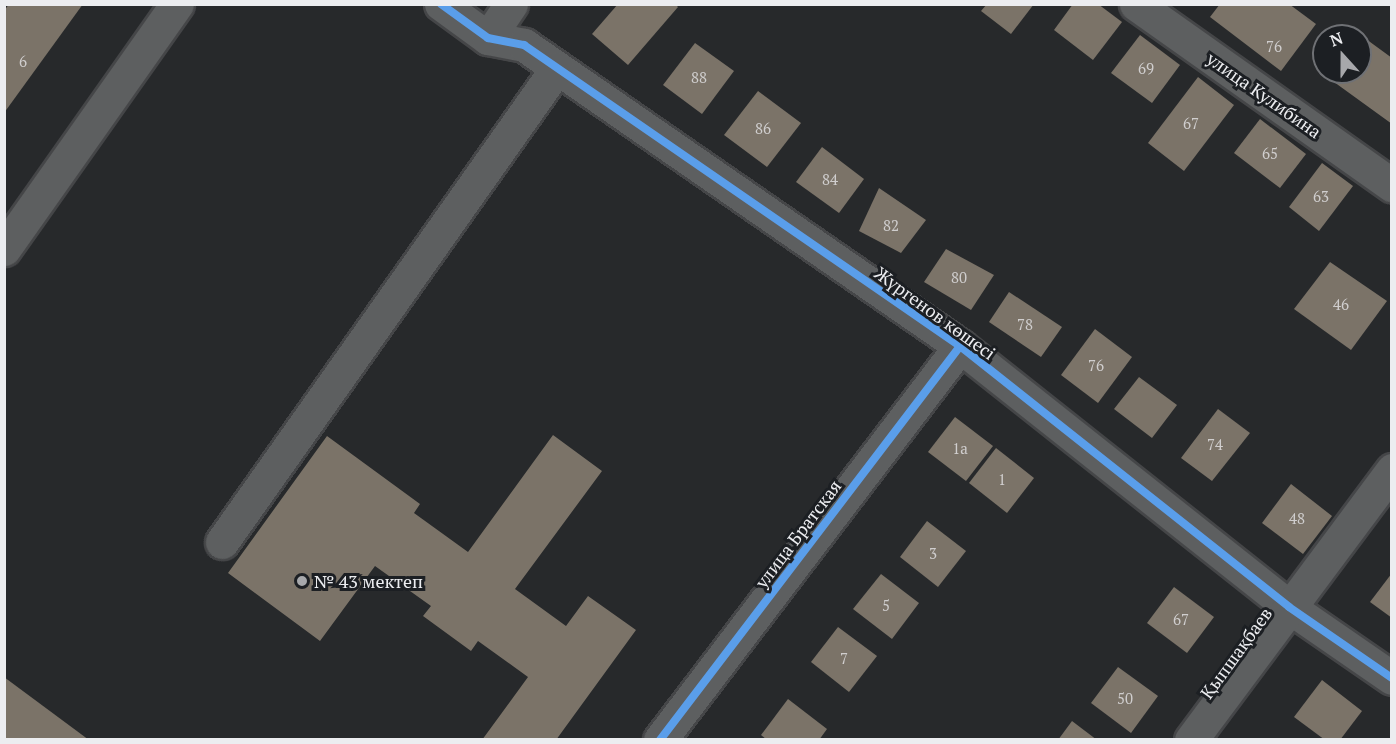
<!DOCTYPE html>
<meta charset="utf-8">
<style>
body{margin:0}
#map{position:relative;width:1396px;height:744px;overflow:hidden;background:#27292b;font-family:"PT Serif",serif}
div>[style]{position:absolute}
.building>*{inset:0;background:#7b7368}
.roads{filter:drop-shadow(2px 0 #454648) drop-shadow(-2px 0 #454648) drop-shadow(0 2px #454648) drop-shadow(0 -2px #454648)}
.minor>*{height:33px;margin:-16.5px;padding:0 16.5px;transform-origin:16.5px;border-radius:16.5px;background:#5d5f60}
.cycleway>*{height:8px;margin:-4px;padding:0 4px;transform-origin:4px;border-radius:4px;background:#5a9eea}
.dots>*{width:16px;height:16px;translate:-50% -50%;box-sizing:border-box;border:3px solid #1c1f23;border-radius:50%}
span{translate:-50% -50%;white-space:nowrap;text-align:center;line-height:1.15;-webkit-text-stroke:6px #1c1f23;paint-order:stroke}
.number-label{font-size:15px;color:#d0cece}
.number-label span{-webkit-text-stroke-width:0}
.street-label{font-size:18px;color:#ecedf0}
.poi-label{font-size:18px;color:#ecedf0}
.left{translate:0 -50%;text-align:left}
.frame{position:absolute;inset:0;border:6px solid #ecedf0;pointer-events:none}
.north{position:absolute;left:1312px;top:24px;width:60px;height:60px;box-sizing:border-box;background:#1c1f23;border:2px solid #6f7175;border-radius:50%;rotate:339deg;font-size:16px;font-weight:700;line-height:24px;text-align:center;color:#ecedf0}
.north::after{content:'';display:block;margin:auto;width:21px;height:27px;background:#a7a8ab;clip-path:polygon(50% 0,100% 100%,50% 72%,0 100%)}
</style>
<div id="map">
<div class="building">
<div style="clip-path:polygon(9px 4px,83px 4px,4px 113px,4px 11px)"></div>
<div style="clip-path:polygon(618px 4px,675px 4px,678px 7px,628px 65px,592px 34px)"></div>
<div style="clip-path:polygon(987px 4px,1034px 4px,1011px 34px,981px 11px)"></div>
<div style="clip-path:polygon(1073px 4px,1098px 4px,1122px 22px,1093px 60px,1054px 30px)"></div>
<div style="clip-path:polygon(1220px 4px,1289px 4px,1316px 24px,1281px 71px,1210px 17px)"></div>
<div style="clip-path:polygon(1140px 35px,1180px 65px,1152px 103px,1111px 73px)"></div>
<div style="clip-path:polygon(1366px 39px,1392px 58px,1392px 124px,1334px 82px,1342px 72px,1360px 72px,1360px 48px)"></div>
<div style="clip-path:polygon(695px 43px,734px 71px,702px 114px,663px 85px)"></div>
<div style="clip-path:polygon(1198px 77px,1234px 105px,1184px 171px,1148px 143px)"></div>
<div style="clip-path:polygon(758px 91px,801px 123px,767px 167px,724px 135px)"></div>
<div style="clip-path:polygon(1260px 119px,1306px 154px,1280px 188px,1234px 153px)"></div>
<div style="clip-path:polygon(822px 147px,864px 179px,839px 213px,796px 182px)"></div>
<div style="clip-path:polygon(1322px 163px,1353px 186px,1319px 231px,1289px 207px)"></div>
<div style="clip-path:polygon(879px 188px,926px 220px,901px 253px,859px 231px)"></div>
<div style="clip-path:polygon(946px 249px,994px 275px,971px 310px,924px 282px)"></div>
<div style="clip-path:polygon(1330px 262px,1387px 301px,1351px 350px,1294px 309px)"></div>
<div style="clip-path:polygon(1009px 292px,1062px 327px,1041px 357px,989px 322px)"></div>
<div style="clip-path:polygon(1095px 329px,1132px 357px,1098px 403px,1061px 375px)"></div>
<div style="clip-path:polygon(1139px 377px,1177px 405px,1152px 438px,1114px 409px)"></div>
<div style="clip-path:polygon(1218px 409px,1250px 433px,1212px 481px,1181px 458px)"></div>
<div style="clip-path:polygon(955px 417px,993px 446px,966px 481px,928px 452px)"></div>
<div style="clip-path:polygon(553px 435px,602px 471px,515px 589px,566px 626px,588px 596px,636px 630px,556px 740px,482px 740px,528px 677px,478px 641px,471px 651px,423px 616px,431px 606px,375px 566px,320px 641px,228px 573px,327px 436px,420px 504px,414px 513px,468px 552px)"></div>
<div style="clip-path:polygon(996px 448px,1034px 478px,1007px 513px,969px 483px)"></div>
<div style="clip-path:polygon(1291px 484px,1332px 516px,1303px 554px,1262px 523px)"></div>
<div style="clip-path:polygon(927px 521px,966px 551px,938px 587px,900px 557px)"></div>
<div style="clip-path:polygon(1392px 573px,1392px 618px,1370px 602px)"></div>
<div style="clip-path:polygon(881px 574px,919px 603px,892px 639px,853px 609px)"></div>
<div style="clip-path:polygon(1174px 587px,1214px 617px,1187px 653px,1147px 623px)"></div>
<div style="clip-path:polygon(838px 627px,877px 656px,849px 692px,811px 662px)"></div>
<div style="clip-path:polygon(1118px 667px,1158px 696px,1131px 733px,1091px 703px)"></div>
<div style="clip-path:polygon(4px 677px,89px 740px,4px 740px)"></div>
<div style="clip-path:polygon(1322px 680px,1362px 711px,1340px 740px,1325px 740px,1294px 717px)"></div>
<div style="clip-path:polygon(788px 699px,827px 729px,819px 740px,767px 740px,761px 735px)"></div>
<div style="clip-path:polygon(1072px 721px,1097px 740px,1058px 740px)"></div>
</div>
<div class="roads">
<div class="minor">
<div style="left:441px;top:4px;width:58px;rotate:35.9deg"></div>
<div style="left:488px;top:38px;width:37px;rotate:11deg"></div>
<div style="left:524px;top:45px;width:530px;rotate:34.62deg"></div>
<div style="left:960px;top:346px;width:420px;rotate:38.4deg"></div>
<div style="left:1289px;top:607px;width:125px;rotate:34.6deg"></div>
<div style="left:1136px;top:4px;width:314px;rotate:35.3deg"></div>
<div style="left:488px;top:38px;width:41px;rotate:-55.9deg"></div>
<div style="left:4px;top:249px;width:300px;rotate:-54.8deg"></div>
<div style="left:222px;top:542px;width:580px;rotate:-54.75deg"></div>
<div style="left:660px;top:740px;width:495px;rotate:-52.7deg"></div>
<div style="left:1191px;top:740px;width:337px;rotate:-53.3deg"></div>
</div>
</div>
<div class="cycleway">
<div style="left:441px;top:4px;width:58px;rotate:35.9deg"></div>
<div style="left:488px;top:38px;width:37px;rotate:11deg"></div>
<div style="left:524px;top:45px;width:530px;rotate:34.62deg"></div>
<div style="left:960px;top:346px;width:420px;rotate:38.4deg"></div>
<div style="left:1289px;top:607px;width:125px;rotate:34.6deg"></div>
<div style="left:660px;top:740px;width:495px;rotate:-52.7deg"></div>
</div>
<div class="dots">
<div style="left:302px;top:581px;background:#a7a8ab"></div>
</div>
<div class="number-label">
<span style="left:1274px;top:47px">76</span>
<span style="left:23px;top:62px">6</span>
<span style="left:1146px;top:69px">69</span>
<span style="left:699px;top:78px">88</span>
<span style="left:1191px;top:124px">67</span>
<span style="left:763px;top:129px">86</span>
<span style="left:1270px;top:154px">65</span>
<span style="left:830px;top:180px">84</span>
<span style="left:1321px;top:197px">63</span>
<span style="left:891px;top:226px">82</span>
<span style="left:959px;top:278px">80</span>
<span style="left:1341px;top:305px">46</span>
<span style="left:1025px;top:325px">78</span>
<span style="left:1096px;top:366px">76</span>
<span style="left:1215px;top:445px">74</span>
<span style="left:960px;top:449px">1а</span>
<span style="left:1002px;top:480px">1</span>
<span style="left:1297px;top:519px">48</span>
<span style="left:933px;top:554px">3</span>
<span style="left:886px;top:606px">5</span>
<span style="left:1181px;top:620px">67</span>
<span style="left:844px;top:659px">7</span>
<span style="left:1125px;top:699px">50</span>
</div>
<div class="street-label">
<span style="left:1264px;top:95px;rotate:35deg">улица Кулибина</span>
<span style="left:935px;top:313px;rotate:36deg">Жүргенов көшесі</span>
<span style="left:798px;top:534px;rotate:-53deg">улица Братская</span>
<span style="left:1236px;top:653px;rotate:-54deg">Қыпшақбаев</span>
</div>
<div class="poi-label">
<span class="left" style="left:314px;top:581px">№ 43 мектеп</span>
</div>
<div class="frame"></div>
<div class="north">N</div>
</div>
